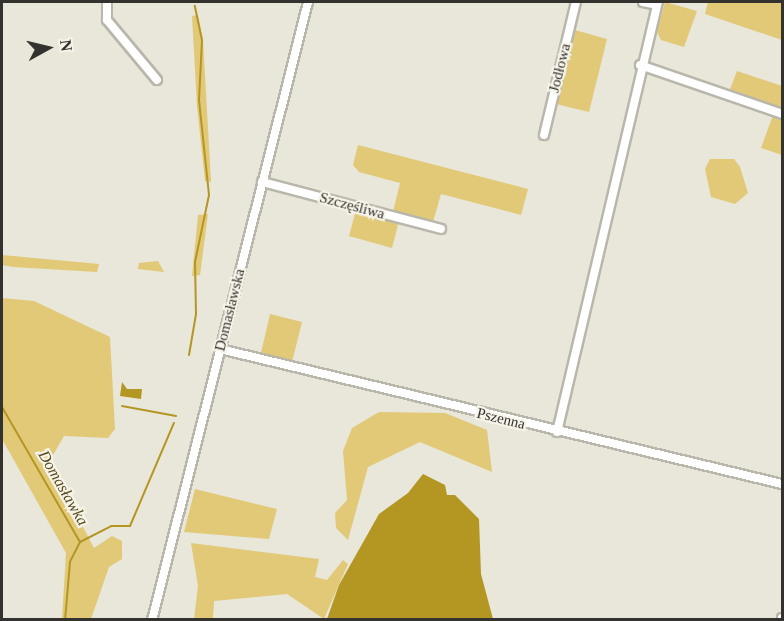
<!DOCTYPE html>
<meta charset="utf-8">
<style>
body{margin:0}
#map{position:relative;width:784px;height:621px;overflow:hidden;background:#e9e6da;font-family:Georgia,serif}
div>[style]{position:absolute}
.green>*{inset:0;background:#e1c978}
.water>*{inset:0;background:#b49623}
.stream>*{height:2px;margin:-1px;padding:0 1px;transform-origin:1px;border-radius:1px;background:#b49623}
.roads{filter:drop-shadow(2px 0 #b9b6ab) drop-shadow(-2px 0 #b9b6ab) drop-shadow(0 2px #b9b6ab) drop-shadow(0 -2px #b9b6ab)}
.minor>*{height:8px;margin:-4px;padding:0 4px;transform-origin:4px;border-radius:4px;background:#fff}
span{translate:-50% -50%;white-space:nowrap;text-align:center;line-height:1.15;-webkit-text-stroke:4.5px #f6f3e8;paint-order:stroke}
.street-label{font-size:15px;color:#33322e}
.water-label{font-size:16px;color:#574a1e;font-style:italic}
.frame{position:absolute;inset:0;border:3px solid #33322e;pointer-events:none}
.north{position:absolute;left:18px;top:18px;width:60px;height:60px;-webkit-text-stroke:4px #f6f3e8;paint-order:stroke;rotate:82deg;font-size:16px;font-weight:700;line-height:24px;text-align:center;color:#33322e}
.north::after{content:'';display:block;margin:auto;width:21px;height:27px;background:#33322e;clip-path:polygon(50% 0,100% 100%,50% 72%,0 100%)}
</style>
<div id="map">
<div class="green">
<div style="clip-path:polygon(665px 2px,697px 11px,684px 47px,661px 40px,657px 32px)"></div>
<div style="clip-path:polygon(708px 2px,782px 2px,782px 40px,705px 14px)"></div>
<div style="clip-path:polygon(198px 15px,203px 40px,211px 182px,205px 181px,197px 106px,192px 16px)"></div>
<div style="clip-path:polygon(575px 30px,607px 39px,589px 112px,556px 104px)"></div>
<div style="clip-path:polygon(737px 71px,782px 86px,782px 110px,729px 92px)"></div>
<div style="clip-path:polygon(773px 115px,782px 118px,782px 155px,761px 148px)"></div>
<div style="clip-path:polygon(358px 145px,528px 189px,521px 215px,441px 194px,433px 222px,393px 212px,400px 183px,359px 172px,353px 165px)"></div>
<div style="clip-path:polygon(710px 159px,734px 159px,740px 167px,748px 193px,735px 204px,711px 197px,705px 169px)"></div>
<div style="clip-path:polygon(356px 210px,399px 221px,392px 248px,349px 236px)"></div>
<div style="clip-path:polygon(208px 214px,200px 275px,192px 276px,198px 215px)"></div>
<div style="clip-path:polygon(2px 255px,99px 264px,97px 272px,13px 267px,2px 265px)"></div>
<div style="clip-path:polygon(158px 261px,164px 272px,138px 269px,139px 263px)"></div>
<div style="clip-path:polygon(2px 298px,34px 301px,110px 337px,115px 429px,108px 438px,64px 436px,49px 462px,94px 548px,112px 536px,122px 541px,122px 559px,109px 567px,91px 619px,62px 619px,66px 553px,2px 439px)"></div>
<div style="clip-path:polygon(270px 314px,302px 322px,292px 362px,261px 353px)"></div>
<div style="clip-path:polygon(379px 412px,445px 413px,487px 430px,492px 472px,420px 442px,368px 467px,348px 540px,336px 528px,335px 513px,347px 500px,343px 451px,352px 428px)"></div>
<div style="clip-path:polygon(195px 489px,277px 509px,269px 539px,184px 532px)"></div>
<div style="clip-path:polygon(191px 543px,319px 559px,315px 577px,327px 580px,343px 560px,348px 564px,324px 619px,287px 594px,214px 601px,213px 619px,194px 619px,198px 586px)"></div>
</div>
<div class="water">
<div style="clip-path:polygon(122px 382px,127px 389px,142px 389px,141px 399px,120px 396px)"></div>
<div style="clip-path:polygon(423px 474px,445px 485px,447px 495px,455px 495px,479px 519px,481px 574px,493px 619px,327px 619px,339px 585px,379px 514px,408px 493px)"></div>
</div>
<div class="stream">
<div style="left:189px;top:355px;width:42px;rotate:-80.3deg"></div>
<div style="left:196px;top:314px;width:52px;rotate:-91.1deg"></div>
<div style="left:195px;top:262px;width:68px;rotate:-78.2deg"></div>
<div style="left:209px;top:195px;width:96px;rotate:-96deg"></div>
<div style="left:199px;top:100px;width:60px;rotate:-87.1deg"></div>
<div style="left:202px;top:40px;width:35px;rotate:-102deg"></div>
<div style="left:122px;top:406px;width:55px;rotate:10.5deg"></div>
<div style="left:2px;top:407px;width:156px;rotate:60deg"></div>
<div style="left:80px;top:542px;width:22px;rotate:117deg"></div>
<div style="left:70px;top:562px;width:58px;rotate:94.9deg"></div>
<div style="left:80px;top:542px;width:35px;rotate:-27deg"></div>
<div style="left:111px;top:526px;width:19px"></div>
<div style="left:130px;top:526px;width:112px;rotate:-66.9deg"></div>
</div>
<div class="roads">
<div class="minor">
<div style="left:107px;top:2px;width:18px;rotate:90deg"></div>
<div style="left:107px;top:20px;width:78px;rotate:50.2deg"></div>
<div style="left:643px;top:2px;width:14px;rotate:12deg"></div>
<div style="left:640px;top:65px;width:150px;rotate:19deg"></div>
<div style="left:544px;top:135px;width:137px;rotate:-76.5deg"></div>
<div style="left:262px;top:182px;width:185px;rotate:14.7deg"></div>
<div style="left:220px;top:349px;width:578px;rotate:13.51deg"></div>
<div style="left:557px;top:432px;width:442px;rotate:-76.8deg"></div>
<div style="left:152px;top:620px;width:637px;rotate:-75.83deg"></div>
<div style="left:782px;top:620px;width:2px;rotate:-90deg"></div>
</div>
</div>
<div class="street-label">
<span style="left:560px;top:68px;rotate:-76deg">Jodłowa</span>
<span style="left:352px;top:206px;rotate:15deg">Szczęśliwa</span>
<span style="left:230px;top:310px;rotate:-76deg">Domasławska</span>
<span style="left:501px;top:419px;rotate:14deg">Pszenna</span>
</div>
<div class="water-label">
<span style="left:63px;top:488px;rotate:60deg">Domasławka</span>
</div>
<div class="frame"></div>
<div class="north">N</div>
</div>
